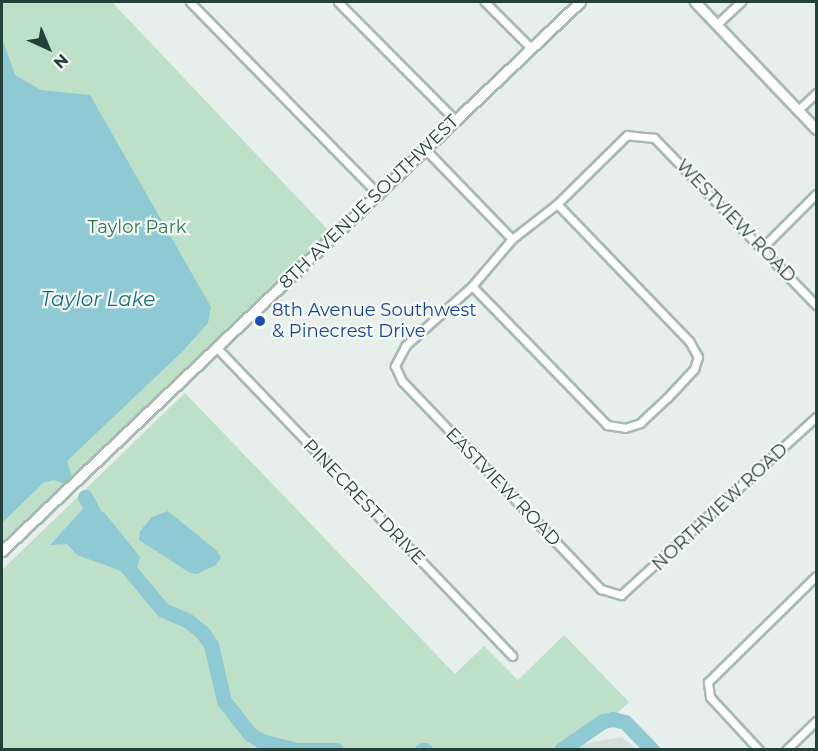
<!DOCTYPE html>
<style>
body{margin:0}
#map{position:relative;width:818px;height:751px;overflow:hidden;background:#e6efeb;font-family:Montserrat,sans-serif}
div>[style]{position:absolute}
.built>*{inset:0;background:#d4dfda}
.green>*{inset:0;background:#bfe0c8}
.water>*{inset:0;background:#8ec9d4}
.river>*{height:15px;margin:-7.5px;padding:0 7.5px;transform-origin:7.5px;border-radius:7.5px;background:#8ec9d4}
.roads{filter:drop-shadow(2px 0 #a8b8b2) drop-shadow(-2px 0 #a8b8b2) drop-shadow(0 2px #a8b8b2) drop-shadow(0 -2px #a8b8b2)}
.street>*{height:7px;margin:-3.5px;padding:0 3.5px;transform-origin:3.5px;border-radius:3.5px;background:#fff}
.secondary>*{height:9px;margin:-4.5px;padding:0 4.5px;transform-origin:4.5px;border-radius:4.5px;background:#fff}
.dots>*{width:16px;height:16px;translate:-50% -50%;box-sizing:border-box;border:3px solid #f7fbf9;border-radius:50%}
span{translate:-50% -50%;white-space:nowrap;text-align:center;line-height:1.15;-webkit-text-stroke:4.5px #f7fbf9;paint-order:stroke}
.street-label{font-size:18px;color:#24423a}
.park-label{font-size:18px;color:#2d7a4b}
.transit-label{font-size:18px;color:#164399}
.left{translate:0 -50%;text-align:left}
.water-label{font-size:20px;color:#1c6f80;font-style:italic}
.frame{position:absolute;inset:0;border:3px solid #24423a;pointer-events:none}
.north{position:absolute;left:18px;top:18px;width:60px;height:60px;-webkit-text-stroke:4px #f7fbf9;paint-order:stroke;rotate:136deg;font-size:16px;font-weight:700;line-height:24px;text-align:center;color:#24423a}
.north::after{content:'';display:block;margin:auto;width:21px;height:27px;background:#24423a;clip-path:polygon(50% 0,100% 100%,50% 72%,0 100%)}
</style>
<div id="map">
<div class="built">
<div style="clip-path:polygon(622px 737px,636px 749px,579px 749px,587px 743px)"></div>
</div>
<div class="green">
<div style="clip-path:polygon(2px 2px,112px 2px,329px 231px,2px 543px)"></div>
<div style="clip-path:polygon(185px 393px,455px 674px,484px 646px,518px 680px,564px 635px,629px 702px,579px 749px,2px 750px,2px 570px)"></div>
</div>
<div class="water">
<div style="clip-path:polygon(2px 38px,15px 75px,41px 90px,90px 95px,211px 307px,208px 323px,183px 351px,67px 461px,72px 477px,65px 484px,54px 480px,43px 483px,2px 523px)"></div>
<div style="clip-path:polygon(83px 509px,104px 512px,140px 557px,135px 576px,77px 555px,67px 544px,50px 545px)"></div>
<div style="clip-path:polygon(168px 511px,217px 551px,221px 558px,216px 565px,197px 574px,190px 573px,139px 540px,140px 531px,152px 517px)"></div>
</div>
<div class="river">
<div style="left:85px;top:497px;width:36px;rotate:62deg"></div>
<div style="left:122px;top:561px;width:64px;rotate:50.1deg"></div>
<div style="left:163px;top:610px;width:26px;rotate:23deg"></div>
<div style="left:187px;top:620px;width:21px;rotate:39deg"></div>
<div style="left:203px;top:633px;width:14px;rotate:56deg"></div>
<div style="left:211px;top:645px;width:57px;rotate:76.9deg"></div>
<div style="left:224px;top:701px;width:42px;rotate:51.8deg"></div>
<div style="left:250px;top:734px;width:13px;rotate:32deg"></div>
<div style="left:261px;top:741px;width:36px;rotate:14deg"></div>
<div style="left:299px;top:750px;width:37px"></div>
<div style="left:422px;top:750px;width:3px"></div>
<div style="left:561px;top:750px;width:51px;rotate:-34.6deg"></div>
<div style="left:603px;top:721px;width:10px;rotate:-11deg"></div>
<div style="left:613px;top:719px;width:12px;rotate:14deg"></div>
<div style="left:625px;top:722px;width:39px;rotate:46deg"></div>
</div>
<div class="roads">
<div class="street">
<div style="left:190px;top:2px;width:269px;rotate:45.6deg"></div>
<div style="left:338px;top:2px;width:166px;rotate:45.2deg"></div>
<div style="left:485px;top:2px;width:65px;rotate:45deg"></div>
<div style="left:717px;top:24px;width:33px;rotate:-43deg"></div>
<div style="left:798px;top:110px;width:25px;rotate:-43deg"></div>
<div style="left:425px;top:149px;width:125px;rotate:46deg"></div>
<div style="left:762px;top:248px;width:76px;rotate:-45deg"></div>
<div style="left:472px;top:286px;width:194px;rotate:45.8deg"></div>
<div style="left:607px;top:425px;width:18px;rotate:9deg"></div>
<div style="left:625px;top:428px;width:16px;rotate:-18deg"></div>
<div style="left:640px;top:423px;width:37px;rotate:-43deg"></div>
<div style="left:667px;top:398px;width:40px;rotate:-47deg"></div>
<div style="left:694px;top:369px;width:13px;rotate:-72deg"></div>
<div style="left:698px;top:357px;width:18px;rotate:-119deg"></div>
<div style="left:689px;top:341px;width:190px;rotate:-133.9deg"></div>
<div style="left:816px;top:305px;width:233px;rotate:-134.1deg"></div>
<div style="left:654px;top:138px;width:27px;rotate:-174deg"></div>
<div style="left:627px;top:135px;width:98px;rotate:135.4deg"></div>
<div style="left:557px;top:204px;width:57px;rotate:142.1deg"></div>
<div style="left:512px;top:239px;width:62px;rotate:130.4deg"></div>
<div style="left:472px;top:286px;width:89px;rotate:138.2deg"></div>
<div style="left:406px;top:345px;width:24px;rotate:118deg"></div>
<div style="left:395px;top:366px;width:17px;rotate:65deg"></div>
<div style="left:402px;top:381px;width:288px;rotate:46.3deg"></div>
<div style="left:601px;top:589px;width:21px;rotate:17deg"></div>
<div style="left:621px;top:595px;width:264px;rotate:-42.4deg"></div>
<div style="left:216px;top:347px;width:428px;rotate:46.2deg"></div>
<div style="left:759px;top:750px;width:72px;rotate:-132.8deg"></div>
<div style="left:710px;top:697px;width:15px;rotate:-98deg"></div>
<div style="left:708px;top:682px;width:151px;rotate:-44.5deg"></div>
<div style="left:786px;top:750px;width:42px;rotate:-44deg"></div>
</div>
<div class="secondary">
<div style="left:695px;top:2px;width:175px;rotate:46.4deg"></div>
<div style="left:2px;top:551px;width:797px;rotate:-43.53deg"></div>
</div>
</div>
<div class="dots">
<div style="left:260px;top:321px;background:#1a4fb4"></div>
</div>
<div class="street-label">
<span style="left:369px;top:202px;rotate:-44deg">8TH AVENUE SOUTHWEST</span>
<span style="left:736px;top:221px;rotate:46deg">WESTVIEW ROAD</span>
<span style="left:503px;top:487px;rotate:46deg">EASTVIEW ROAD</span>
<span style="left:364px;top:502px;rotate:46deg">PINECREST DRIVE</span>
<span style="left:720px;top:507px;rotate:-43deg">NORTHVIEW ROAD</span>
</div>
<div class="park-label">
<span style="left:137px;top:227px">Taylor Park</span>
</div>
<div class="transit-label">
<span class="left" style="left:272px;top:321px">8th Avenue Southwest<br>&amp; Pinecrest Drive</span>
</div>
<div class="water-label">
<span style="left:98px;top:299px">Taylor Lake</span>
</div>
<div class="frame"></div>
<div class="north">N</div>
</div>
